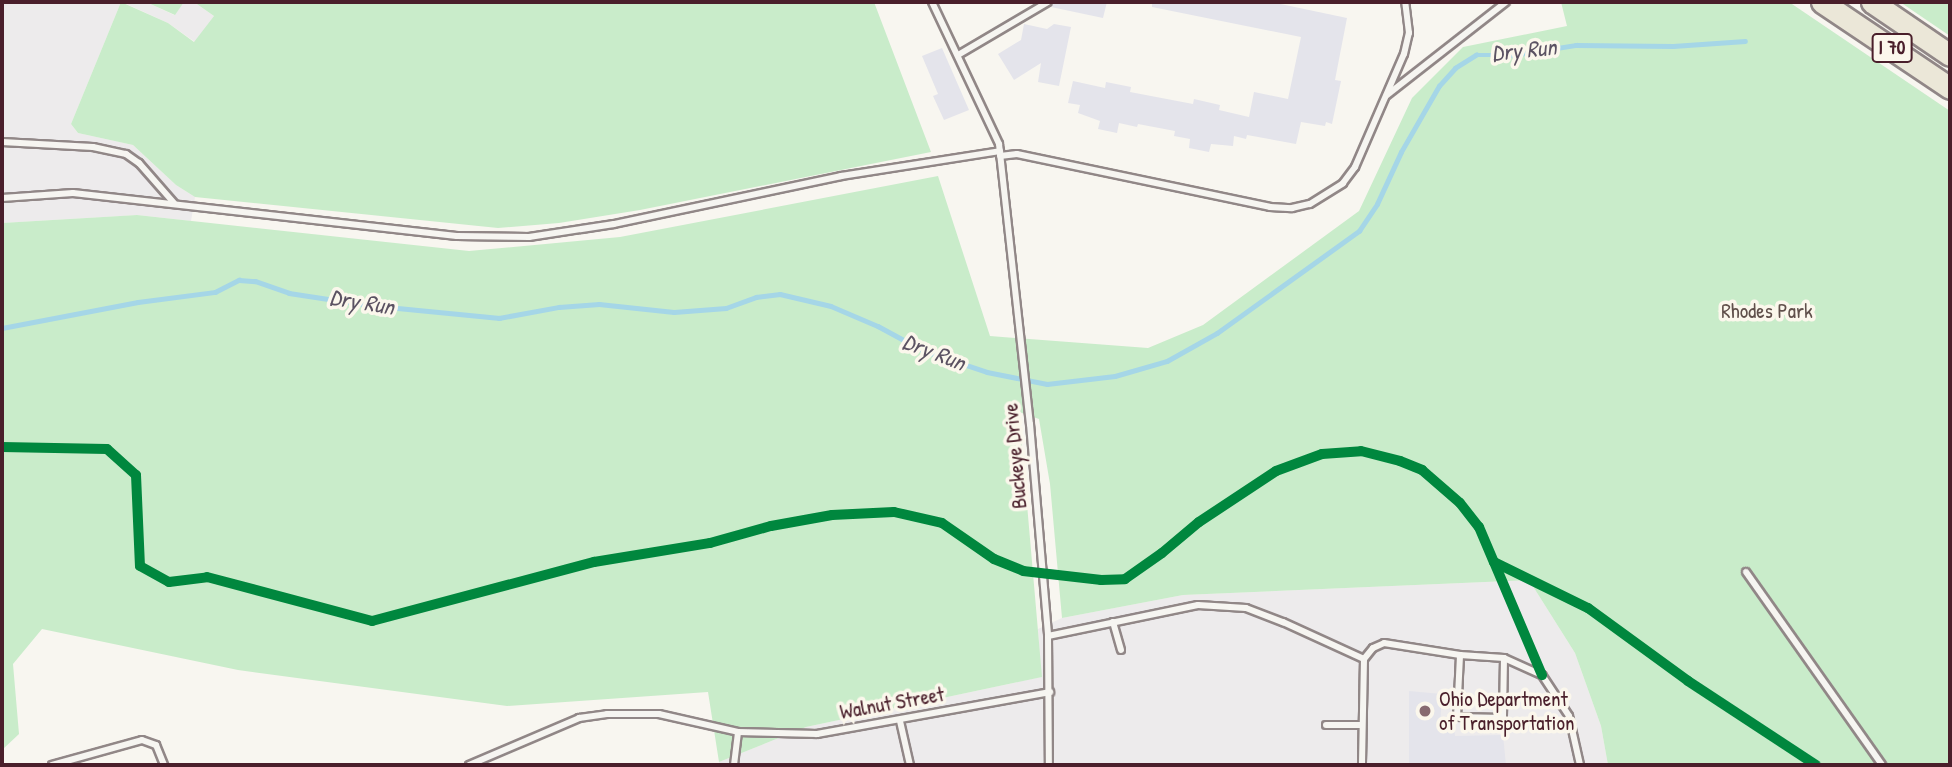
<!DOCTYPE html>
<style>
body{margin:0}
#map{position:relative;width:1952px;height:767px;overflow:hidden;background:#f8f6f0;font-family:"Patrick Hand",sans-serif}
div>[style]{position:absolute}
.built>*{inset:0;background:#edebec}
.green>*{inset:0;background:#c9ecca}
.stream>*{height:4.5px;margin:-2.25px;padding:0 2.25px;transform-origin:2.25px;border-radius:2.25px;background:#a5d6e7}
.building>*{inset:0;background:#e4e4eb}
.roads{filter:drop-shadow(2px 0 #918787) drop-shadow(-2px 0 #918787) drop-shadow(0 2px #918787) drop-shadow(0 -2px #918787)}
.lane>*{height:6px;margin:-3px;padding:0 3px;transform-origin:3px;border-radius:3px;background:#f6f5f1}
.highway>*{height:21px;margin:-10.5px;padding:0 10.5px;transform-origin:10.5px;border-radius:10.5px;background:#ebe7d8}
.cycleway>*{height:10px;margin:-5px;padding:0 5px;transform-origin:5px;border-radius:5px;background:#00873e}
.dots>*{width:19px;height:19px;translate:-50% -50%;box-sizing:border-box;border:4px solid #fbf7ec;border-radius:50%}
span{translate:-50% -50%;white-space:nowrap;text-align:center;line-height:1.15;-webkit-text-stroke:7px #fbf7ec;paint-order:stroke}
.shield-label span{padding:2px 5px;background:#fbf7ec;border:2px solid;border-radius:5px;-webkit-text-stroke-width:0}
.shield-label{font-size:19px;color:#4a1f2b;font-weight:700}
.park-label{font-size:21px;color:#60504b}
.street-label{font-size:21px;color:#4a1f2b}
.poi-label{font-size:21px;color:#4a1f2b}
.left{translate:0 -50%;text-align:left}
.water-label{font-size:23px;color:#5b5262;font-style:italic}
.frame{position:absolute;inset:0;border:4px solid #4a1f2b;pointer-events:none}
</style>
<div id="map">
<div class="built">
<div style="clip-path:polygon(2px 2px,121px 2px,71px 124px,78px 133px,133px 145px,176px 185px,195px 197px,191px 221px,137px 215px,2px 223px)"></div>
<div style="clip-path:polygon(122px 2px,146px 2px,174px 15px,184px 2px,194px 2px,214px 16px,195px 42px,168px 23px)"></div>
<div style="clip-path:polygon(1529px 580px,1575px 653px,1601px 726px,1608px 765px,719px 765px,719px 762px,806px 727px,1041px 677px,1038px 629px,1062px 618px,1183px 595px)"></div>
</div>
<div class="green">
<div style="clip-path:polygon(121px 2px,168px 23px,194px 42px,214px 16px,194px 2px,874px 2px,931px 152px,640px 210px,559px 223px,498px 228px,195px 197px,176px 185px,133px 145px,78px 133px,71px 124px)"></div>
<div style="clip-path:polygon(146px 2px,184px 2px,175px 15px)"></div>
<div style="clip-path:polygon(1561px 2px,1789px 2px,1950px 111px,1950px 765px,1608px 765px,1601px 726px,1575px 653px,1529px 580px,1183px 595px,1062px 618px,1050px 484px,1039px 419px,1019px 412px,1042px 677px,806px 727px,719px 762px,708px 692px,507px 706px,238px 670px,42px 629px,13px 664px,19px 734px,2px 750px,2px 223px,137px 215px,469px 251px,620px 237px,938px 176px,990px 336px,1148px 348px,1203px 325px,1359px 211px,1412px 98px,1463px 47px,1567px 26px)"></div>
<div style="clip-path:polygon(1900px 2px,1950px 2px,1950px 36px)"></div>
</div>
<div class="stream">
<div style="left:2px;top:328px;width:138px;rotate:-10.8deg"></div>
<div style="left:138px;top:302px;width:78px;rotate:-7.4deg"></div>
<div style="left:215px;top:292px;width:27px;rotate:-27deg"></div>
<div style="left:239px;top:280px;width:16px;rotate:4deg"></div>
<div style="left:255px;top:281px;width:36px;rotate:19deg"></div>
<div style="left:289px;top:293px;width:79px;rotate:8.7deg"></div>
<div style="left:367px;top:305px;width:133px;rotate:5.6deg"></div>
<div style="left:499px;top:318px;width:61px;rotate:-10.4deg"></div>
<div style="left:559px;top:307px;width:40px;rotate:-4.3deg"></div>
<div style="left:599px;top:304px;width:75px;rotate:6.1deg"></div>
<div style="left:674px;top:312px;width:52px;rotate:-4.4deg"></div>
<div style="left:726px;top:308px;width:32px;rotate:-20deg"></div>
<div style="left:756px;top:297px;width:24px;rotate:-7deg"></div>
<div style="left:780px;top:294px;width:52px;rotate:13.2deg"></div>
<div style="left:831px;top:306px;width:51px;rotate:23.1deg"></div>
<div style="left:878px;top:326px;width:52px;rotate:28.5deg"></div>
<div style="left:924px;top:351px;width:66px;rotate:18.4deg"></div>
<div style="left:987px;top:372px;width:61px;rotate:11.3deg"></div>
<div style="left:1047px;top:384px;width:68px;rotate:-6.7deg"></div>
<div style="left:1115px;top:376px;width:54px;rotate:-16.1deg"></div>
<div style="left:1167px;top:361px;width:57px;rotate:-29.2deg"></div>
<div style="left:1217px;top:333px;width:175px;rotate:-35.7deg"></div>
<div style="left:1359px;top:231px;width:32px;rotate:-56deg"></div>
<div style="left:1377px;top:204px;width:57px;rotate:-65.2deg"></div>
<div style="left:1401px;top:152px;width:76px;rotate:-60.1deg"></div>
<div style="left:1439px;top:86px;width:24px;rotate:-48deg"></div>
<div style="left:1455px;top:68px;width:25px;rotate:-32deg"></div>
<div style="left:1476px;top:55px;width:36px"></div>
<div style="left:1512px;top:55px;width:65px;rotate:-8.9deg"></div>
<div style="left:1576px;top:45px;width:97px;rotate:0.6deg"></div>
<div style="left:1673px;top:46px;width:72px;rotate:-4deg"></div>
</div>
<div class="building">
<div style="clip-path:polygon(1054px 2px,1107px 2px,1103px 18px,1051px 7px)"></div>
<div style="clip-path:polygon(1152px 2px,1271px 2px,1347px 18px,1335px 80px,1341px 81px,1332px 124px,1326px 122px,1325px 126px,1301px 122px,1296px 144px,1247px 135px,1246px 139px,1234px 136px,1233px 146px,1211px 144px,1209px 152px,1189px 148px,1190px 139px,1174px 136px,1175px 131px,1138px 124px,1137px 127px,1119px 123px,1117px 133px,1098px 129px,1100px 121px,1078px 113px,1080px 105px,1068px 103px,1073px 81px,1105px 88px,1106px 82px,1131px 87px,1130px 92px,1193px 104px,1194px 99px,1220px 105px,1219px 110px,1249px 117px,1254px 92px,1288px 99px,1301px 37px,1152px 7px)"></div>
<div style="clip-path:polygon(1024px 24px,1047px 29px,1054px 24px,1071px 27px,1059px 86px,1038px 82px,1041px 63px,1014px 80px,998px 54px,1021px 40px)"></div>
<div style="clip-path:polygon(942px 48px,969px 110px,944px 120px,933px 96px,938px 94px,922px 56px)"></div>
<div style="clip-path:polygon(1409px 691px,1442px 694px,1440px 728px,1454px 728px,1455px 736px,1503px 735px,1506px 765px,1409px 765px)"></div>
</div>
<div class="roads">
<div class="lane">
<div style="left:932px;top:2px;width:157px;rotate:64.7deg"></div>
<div style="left:999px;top:144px;width:282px;rotate:83.7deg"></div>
<div style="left:1030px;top:424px;width:213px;rotate:85.1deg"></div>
<div style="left:1048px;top:636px;width:129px;rotate:89.6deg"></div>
<div style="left:958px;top:55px;width:104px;rotate:-30.5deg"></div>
<div style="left:1387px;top:95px;width:151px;rotate:-38deg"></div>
<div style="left:2px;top:142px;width:91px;rotate:3.1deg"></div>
<div style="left:93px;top:147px;width:34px;rotate:12deg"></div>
<div style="left:126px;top:154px;width:16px;rotate:35deg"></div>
<div style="left:139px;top:163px;width:53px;rotate:48.8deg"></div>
<div style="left:1000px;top:156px;width:17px;rotate:-7deg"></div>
<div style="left:1017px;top:154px;width:258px;rotate:11.8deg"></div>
<div style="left:1270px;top:207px;width:22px;rotate:3deg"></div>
<div style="left:1292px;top:208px;width:18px;rotate:-13deg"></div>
<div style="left:1310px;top:204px;width:39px;rotate:-32deg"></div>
<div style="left:1343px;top:183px;width:20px;rotate:-53deg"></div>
<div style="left:1355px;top:167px;width:123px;rotate:-66.6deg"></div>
<div style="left:1404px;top:54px;width:22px;rotate:-77deg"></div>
<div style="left:1409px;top:33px;width:31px;rotate:-97deg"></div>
<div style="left:2px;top:198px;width:71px;rotate:-4deg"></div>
<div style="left:73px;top:193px;width:386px;rotate:6.4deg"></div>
<div style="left:457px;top:236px;width:72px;rotate:0.8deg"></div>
<div style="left:529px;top:237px;width:86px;rotate:-8.7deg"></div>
<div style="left:614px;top:224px;width:232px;rotate:-11.9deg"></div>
<div style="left:841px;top:176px;width:161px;rotate:-8.9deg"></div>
<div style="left:1746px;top:572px;width:236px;rotate:54.8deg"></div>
<div style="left:1113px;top:622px;width:29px;rotate:74deg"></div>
<div style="left:1048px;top:636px;width:153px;rotate:-11.7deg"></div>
<div style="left:1198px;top:605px;width:48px;rotate:3.6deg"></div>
<div style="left:1246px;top:608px;width:40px;rotate:21deg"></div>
<div style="left:1283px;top:622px;width:89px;rotate:24.6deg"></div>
<div style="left:1364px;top:659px;width:106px;rotate:91.1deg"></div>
<div style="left:1504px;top:658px;width:42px;rotate:24.1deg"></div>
<div style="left:1542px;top:675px;width:49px;rotate:56.6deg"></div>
<div style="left:1569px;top:716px;width:50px;rotate:77.3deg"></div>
<div style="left:1364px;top:659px;width:14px;rotate:-51deg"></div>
<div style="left:1373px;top:648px;width:12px;rotate:-24deg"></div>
<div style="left:1384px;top:643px;width:77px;rotate:9deg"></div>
<div style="left:1460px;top:655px;width:44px;rotate:3.9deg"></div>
<div style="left:1504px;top:658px;width:60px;rotate:91deg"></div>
<div style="left:1503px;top:718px;width:46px;rotate:-178.8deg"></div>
<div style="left:1457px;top:717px;width:62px;rotate:-87.2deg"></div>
<div style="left:900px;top:721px;width:45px;rotate:77.2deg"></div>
<div style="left:1326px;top:725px;width:35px"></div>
<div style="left:52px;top:765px;width:93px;rotate:-15.5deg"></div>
<div style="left:142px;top:740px;width:15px;rotate:20deg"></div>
<div style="left:156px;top:745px;width:22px;rotate:68deg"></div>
<div style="left:469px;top:765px;width:120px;rotate:-23.1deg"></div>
<div style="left:579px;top:718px;width:28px;rotate:-8deg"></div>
<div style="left:607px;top:714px;width:52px"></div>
<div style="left:659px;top:714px;width:81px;rotate:12.8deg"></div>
<div style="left:738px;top:732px;width:79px;rotate:1.5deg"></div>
<div style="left:817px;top:734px;width:237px;rotate:-10.2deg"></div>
<div style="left:734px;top:765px;width:33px;rotate:-83deg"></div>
</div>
<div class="highway">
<div style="left:1822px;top:2px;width:154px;rotate:33.9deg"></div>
<div style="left:1872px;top:2px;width:94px;rotate:34.2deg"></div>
</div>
</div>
<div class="cycleway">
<div style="left:2px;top:447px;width:105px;rotate:1.1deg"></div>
<div style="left:107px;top:449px;width:39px;rotate:42deg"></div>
<div style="left:136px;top:475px;width:91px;rotate:87.5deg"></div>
<div style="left:140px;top:566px;width:33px;rotate:29deg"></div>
<div style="left:169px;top:582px;width:38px;rotate:-7deg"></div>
<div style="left:207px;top:577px;width:171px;rotate:14.9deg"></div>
<div style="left:372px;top:621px;width:230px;rotate:-14.9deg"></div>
<div style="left:594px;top:562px;width:118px;rotate:-9.3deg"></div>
<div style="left:710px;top:543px;width:63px;rotate:-15.6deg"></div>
<div style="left:771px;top:526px;width:62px;rotate:-10.2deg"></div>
<div style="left:832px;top:515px;width:62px;rotate:-2.8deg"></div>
<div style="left:894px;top:512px;width:49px;rotate:12.9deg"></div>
<div style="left:942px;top:523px;width:63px;rotate:34.7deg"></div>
<div style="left:994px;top:559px;width:31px;rotate:22deg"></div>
<div style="left:1023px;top:571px;width:79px;rotate:6.6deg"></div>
<div style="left:1101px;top:580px;width:24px;rotate:-2deg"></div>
<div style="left:1125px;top:579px;width:45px;rotate:-35.1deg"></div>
<div style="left:1162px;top:553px;width:48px;rotate:-40deg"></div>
<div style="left:1199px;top:522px;width:92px;rotate:-33.5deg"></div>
<div style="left:1276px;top:471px;width:49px;rotate:-20.3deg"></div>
<div style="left:1322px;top:454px;width:39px;rotate:-4deg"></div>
<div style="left:1361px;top:451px;width:40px;rotate:14.4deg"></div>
<div style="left:1400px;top:461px;width:24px;rotate:22deg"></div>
<div style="left:1422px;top:470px;width:50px;rotate:41deg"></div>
<div style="left:1460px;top:503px;width:31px;rotate:52deg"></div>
<div style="left:1479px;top:527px;width:38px;rotate:67deg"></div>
<div style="left:1494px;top:562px;width:105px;rotate:26.1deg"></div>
<div style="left:1588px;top:608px;width:124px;rotate:36.1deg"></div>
<div style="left:1688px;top:681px;width:153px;rotate:33.3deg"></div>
<div style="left:1494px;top:562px;width:123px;rotate:67deg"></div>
</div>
<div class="dots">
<div style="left:1425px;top:711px;background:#876a70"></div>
</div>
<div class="shield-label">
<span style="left:1892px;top:48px">I 70</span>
</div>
<div class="park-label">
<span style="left:1767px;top:311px">Rhodes Park</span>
</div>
<div class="street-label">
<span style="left:1015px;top:456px;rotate:-95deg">Buckeye Drive</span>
<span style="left:892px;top:703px;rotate:-10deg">Walnut Street</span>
</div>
<div class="poi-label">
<span class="left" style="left:1439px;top:711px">Ohio Department<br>of Transportation</span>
</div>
<div class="water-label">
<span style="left:1524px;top:50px;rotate:-6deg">Dry Run</span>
<span style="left:362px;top:302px;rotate:9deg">Dry Run</span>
<span style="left:934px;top:352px;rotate:21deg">Dry Run</span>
</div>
<div class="frame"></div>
</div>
